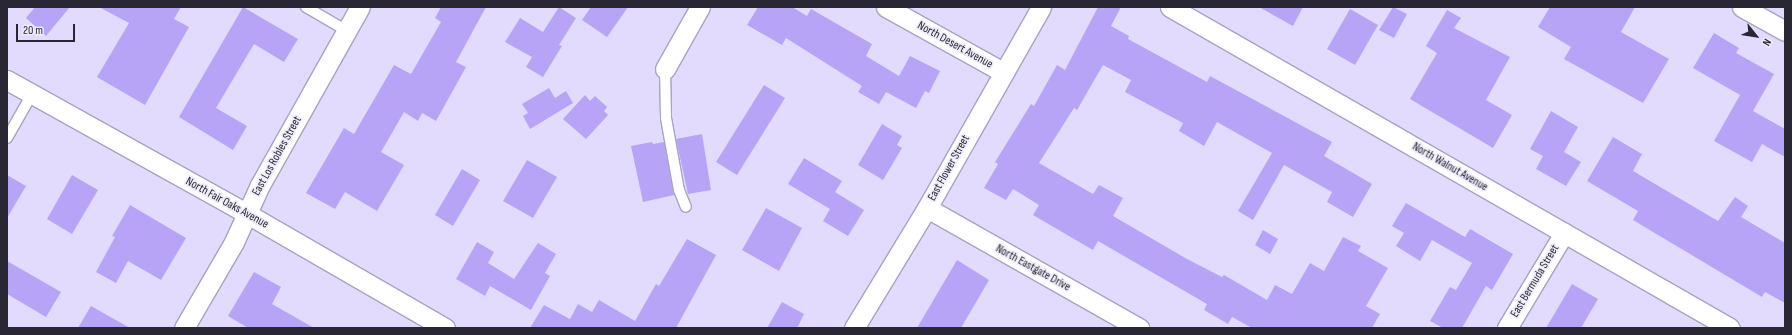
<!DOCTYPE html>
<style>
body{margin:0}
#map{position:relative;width:1792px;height:335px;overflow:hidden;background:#e2dbfd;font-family:"Sofia Sans Condensed",sans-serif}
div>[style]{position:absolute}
.building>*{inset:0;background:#b8a4f7}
.roads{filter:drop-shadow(1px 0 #a8a2c2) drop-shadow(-1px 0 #a8a2c2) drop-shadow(0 1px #a8a2c2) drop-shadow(0 -1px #a8a2c2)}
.service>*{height:10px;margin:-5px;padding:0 5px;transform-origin:5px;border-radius:5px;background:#fff}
.minor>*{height:19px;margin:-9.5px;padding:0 9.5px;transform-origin:9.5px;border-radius:9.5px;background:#fff}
span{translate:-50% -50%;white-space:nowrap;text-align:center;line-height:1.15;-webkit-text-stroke:3.5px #eeecf9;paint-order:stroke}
.street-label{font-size:12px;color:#292733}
.frame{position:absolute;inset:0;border:8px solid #292733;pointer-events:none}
.north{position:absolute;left:1736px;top:16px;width:40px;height:40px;-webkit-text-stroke:3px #eeecf9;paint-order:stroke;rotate:120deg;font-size:11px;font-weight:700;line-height:16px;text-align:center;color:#292733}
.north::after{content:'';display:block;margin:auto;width:14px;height:18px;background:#292733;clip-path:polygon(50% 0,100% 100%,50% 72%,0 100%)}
.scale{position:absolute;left:16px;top:24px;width:59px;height:18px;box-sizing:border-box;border:2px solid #292733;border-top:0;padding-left:5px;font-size:12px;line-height:14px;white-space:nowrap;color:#292733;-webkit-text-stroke:3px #eeecf9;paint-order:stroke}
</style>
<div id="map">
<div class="building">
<div style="clip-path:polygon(35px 7px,70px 7px,46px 36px,26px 18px)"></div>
<div style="clip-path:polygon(99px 7px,181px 7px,174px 19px,189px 27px,145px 105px,97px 77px,129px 23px)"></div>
<div style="clip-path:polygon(243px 7px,298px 39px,284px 62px,254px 44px,216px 108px,247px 126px,233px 150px,179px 117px)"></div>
<div style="clip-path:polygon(441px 7px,486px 7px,456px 62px,466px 67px,436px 121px,422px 113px,418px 121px,404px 112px,381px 152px,404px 165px,377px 211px,345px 192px,335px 209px,306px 193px,344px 128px,354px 134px,394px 65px,411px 74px,441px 22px,435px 18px)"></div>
<div style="clip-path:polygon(559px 7px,576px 18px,559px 45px,562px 46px,543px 77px,526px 67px,532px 57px,505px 42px,520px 18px,543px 32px)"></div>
<div style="clip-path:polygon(591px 7px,628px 7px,607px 37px,582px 20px)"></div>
<div style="clip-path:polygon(758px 7px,792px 7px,807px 16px,811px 9px,872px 44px,866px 56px,899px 76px,910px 56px,940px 71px,929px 93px,925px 91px,916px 108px,886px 92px,879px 104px,858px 92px,862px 86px,786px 38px,782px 45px,747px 25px)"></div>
<div style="clip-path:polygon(1098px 7px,1121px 7px,1111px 26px,1129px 36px,1128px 39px,1207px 82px,1210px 76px,1332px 142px,1324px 156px,1372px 184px,1353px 217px,1327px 202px,1332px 192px,1284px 165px,1253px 220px,1238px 211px,1272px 153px,1217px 122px,1204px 146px,1179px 131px,1183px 123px,1125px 92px,1131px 80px,1103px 65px,1077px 110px,1074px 108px,1039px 163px,1093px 194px,1099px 185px,1123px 198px,1113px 216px,1187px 259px,1222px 277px,1224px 275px,1267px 300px,1275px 285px,1292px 294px,1310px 263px,1324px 271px,1343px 237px,1361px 246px,1358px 251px,1388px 268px,1366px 306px,1380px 314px,1372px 328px,1252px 328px,1232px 317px,1228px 324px,1204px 310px,1207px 304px,1098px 241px,1093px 250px,1033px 215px,1039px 205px,1013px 189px,1006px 200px,984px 188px,998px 164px,995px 162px,1031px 104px,1034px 106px,1057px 65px,1065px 70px)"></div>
<div style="clip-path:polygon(1259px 7px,1303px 7px,1293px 26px)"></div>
<div style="clip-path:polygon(1393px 7px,1407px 14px,1394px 38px,1379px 30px)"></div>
<div style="clip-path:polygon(1550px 7px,1635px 7px,1621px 32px,1669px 59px,1643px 103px,1564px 59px,1571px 47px,1538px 27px)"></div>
<div style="clip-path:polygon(1350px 9px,1378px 25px,1355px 65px,1327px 49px)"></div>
<div style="clip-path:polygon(1447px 10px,1461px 18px,1454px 28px,1510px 57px,1486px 100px,1512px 115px,1493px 148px,1410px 99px,1437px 53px,1426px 46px)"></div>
<div style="clip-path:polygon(1714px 33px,1739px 48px,1736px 53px,1774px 74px,1753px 111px,1785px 129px,1785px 157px,1762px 144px,1752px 162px,1714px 141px,1740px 95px,1693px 68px)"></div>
<div style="clip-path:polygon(764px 85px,785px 98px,737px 175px,716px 162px)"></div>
<div style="clip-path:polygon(549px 88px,555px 98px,566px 91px,573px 103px,530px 129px,523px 116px,528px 113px,522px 104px)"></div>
<div style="clip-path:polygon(585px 95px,590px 101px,595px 96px,607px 107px,604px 111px,608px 115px,586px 139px,563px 119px)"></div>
<div style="clip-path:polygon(1551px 111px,1578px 127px,1564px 152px,1581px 162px,1566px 186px,1536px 169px,1543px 156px,1530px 149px)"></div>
<div style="clip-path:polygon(882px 124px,902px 136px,897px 145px,902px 148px,883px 180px,858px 165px)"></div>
<div style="clip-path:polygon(702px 134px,711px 190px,688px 194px,676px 139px)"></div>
<div style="clip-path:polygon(1613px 137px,1642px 154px,1633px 171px,1718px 221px,1735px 197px,1748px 206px,1741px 217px,1785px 243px,1785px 303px,1765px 292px,1762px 297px,1633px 220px,1638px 211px,1587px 181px)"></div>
<div style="clip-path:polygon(652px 142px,653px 144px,664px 142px,674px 195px,643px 202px,631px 146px)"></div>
<div style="clip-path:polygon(804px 158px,842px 181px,835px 192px,864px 210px,848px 236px,823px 221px,830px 209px,788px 184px)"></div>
<div style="clip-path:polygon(527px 160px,557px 177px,533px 218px,503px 201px)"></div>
<div style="clip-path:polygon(462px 169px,480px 180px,453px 226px,435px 215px)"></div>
<div style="clip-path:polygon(7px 175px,26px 186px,7px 218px)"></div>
<div style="clip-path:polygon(72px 175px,98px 190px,72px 234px,47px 219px)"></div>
<div style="clip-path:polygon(1406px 203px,1465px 237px,1470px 229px,1513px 254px,1492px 290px,1486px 286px,1462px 328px,1443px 328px,1430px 321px,1450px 287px,1456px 290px,1472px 263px,1432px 240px,1420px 261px,1396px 246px,1404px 233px,1392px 226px)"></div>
<div style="clip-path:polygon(130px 205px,186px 238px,161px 280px,128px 261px,116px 283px,96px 272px,115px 237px,112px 236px)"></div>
<div style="clip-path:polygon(766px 208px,802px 228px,779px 271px,742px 250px)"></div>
<div style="clip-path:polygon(1263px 230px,1278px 239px,1270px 254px,1255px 245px)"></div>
<div style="clip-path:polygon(687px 239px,716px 255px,676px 328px,530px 328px,544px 305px,570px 319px,578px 304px,592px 312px,599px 300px,635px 321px,656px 284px,659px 286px)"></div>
<div style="clip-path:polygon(477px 242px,494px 252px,488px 263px,514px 279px,538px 243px,556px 254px,545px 273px,550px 276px,531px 310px,490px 286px,485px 296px,456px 279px)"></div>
<div style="clip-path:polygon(957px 260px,989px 280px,961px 328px,917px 328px)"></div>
<div style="clip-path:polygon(7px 261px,61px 292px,46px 317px,7px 294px)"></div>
<div style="clip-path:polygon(254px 272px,281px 287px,272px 304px,314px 328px,248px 328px,228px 316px)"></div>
<div style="clip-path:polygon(1572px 284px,1598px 299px,1581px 328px,1546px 328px)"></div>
<div style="clip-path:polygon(782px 302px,804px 314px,797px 328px,767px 328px)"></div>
<div style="clip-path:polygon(91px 306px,130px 328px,78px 328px)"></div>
</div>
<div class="roads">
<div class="service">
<div style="left:306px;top:7px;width:48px;rotate:30.3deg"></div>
<div style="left:665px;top:69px;width:49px;rotate:88.8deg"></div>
<div style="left:666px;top:118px;width:73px;rotate:79.8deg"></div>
<div style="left:679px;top:190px;width:18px;rotate:68deg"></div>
<div style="left:7px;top:138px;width:51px;rotate:-60.4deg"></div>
</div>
<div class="minor">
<div style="left:886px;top:7px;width:134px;rotate:29.1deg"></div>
<div style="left:1170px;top:7px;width:645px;rotate:29.82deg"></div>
<div style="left:1742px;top:7px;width:49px;rotate:29.2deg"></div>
<div style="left:665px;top:69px;width:71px;rotate:-60.6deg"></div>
<div style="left:7px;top:80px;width:271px;rotate:29.1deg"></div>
<div style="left:244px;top:212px;width:232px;rotate:30deg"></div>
<div style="left:927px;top:208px;width:244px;rotate:29.5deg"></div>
<div style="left:184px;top:328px;width:99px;rotate:-59.8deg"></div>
<div style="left:234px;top:242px;width:63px;rotate:-65.5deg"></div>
<div style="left:260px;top:185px;width:204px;rotate:-60.7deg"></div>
<div style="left:854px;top:328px;width:140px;rotate:-58.7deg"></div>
<div style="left:927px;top:208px;width:231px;rotate:-60.4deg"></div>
<div style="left:1507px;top:328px;width:111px;rotate:-59deg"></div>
</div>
</div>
<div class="street-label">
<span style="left:955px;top:45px;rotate:29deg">North Desert Avenue</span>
<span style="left:277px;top:156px;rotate:-61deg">East Los Robles Street</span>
<span style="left:1450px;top:167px;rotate:30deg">North Walnut Avenue</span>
<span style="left:949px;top:168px;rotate:-61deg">East Flower Street</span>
<span style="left:227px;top:203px;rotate:29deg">North Fair Oaks Avenue</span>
<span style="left:1033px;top:268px;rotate:29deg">North Eastgate Drive</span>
<span style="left:1535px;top:281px;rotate:-59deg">East Bermuda Street</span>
</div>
<div class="frame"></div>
<div class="north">N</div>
<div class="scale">20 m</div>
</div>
